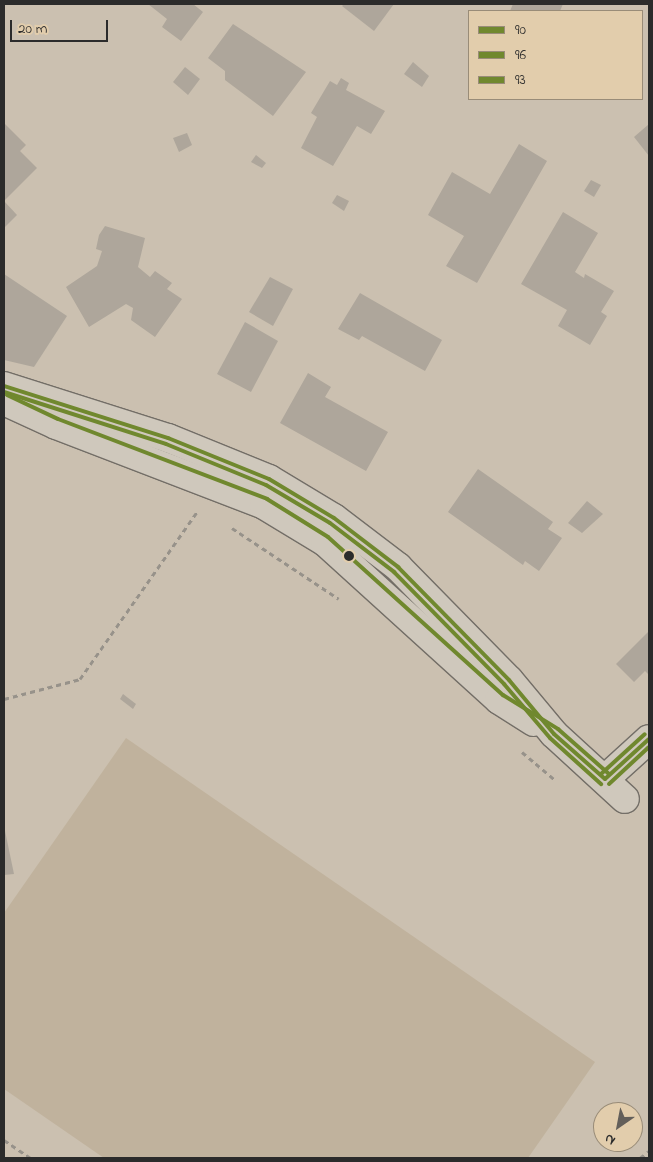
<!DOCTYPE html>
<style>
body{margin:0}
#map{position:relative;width:653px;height:1162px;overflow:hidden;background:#cbc0b0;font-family:"Indie Flower",sans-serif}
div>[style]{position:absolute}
.green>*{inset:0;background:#c0b29d}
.building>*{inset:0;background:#aea69b}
.path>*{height:3px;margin-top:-1.5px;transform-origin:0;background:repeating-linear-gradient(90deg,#97928a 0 5px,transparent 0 9px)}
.roads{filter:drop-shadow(1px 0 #736e67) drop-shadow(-1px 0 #736e67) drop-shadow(0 1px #736e67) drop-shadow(0 -1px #736e67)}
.minor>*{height:28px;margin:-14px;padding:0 14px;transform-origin:14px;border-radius:14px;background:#cfc8bc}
.bus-1>*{height:4px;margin:-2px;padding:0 2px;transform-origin:2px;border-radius:2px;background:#70882e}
.bus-2>*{height:4px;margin:-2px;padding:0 2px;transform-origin:2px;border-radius:2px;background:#70882e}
.bus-3>*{height:4px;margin:-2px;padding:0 2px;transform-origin:2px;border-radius:2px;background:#70882e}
.dots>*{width:14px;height:14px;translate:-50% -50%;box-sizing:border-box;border:2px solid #e2cdac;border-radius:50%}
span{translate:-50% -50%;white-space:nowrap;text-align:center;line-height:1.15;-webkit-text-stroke:4.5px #e2cdac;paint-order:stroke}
.frame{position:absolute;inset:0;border:5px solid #2b2b2b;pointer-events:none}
.legend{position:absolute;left:468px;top:10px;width:175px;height:90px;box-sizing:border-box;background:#e2cdac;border:1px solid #998c78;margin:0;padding:6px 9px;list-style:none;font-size:15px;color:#2b2b2b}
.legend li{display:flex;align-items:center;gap:10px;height:25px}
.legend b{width:25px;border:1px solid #998c78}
.north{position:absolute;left:593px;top:1102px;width:50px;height:50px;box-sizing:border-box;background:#e2cdac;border:1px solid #998c78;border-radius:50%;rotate:213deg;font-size:14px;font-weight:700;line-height:20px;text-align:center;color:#2b2b2b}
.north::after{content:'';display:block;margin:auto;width:18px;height:22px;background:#635f5a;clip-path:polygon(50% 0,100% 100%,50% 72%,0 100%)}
.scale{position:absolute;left:10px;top:20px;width:98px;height:22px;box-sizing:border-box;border:2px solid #2b2b2b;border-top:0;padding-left:6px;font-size:15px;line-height:18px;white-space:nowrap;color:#2b2b2b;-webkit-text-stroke:4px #e2cdac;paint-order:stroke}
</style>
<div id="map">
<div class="green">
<div style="clip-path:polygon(126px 738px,595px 1062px,528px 1158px,104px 1158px,4px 1089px,4px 913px)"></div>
</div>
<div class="building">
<div style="clip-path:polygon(148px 4px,193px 4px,203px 12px,181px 41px,162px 27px,167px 19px)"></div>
<div style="clip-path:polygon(344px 4px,394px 4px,374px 31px,342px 6px)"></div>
<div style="clip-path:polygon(513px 4px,563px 4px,560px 11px,510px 11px)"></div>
<div style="clip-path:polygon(233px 24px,306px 72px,273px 116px,225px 80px,225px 71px,208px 58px)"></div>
<div style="clip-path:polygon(413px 62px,429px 76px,422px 87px,404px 74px)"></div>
<div style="clip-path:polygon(185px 67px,200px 79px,188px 95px,173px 82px)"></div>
<div style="clip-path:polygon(341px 78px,349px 83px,346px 90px,385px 111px,371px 134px,357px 126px,333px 166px,301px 148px,317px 117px,311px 113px,330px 81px,337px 85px)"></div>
<div style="clip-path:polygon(4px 123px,26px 145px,20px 151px,37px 168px,4px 201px)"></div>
<div style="clip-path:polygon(649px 124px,649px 156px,634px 137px)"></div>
<div style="clip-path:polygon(187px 133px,192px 145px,179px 152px,173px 138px)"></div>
<div style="clip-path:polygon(519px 144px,547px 161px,477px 283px,446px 266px,464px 236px,428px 215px,452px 172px,490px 194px)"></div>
<div style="clip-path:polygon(256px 155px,266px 163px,262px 168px,251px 162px)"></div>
<div style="clip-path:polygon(591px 180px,601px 185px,594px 197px,584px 191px)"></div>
<div style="clip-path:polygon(337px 195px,349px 201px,344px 211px,332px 203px)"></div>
<div style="clip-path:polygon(4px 201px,17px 215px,4px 228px)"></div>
<div style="clip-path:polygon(563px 212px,598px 233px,575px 272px,584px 278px,585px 274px,614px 291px,601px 312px,607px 316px,590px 345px,558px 326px,567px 310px,521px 284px)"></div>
<div style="clip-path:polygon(105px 226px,145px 238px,138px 267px,150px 277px,155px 271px,172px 283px,167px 289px,182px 299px,155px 337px,131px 320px,133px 308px,126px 304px,89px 327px,66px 287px,97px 266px,102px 251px,96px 249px,99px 235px)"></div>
<div style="clip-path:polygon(4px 274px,67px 316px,34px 367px,4px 360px)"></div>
<div style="clip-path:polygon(270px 277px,293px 289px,273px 326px,249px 312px)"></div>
<div style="clip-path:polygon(360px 293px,442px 340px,425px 371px,362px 336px,359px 340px,338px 329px)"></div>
<div style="clip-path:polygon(245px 322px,278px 341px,251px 392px,217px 374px)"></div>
<div style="clip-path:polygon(308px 373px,331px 387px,325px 397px,388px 432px,366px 471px,280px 423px)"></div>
<div style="clip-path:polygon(478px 469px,553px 522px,548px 529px,562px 538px,539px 571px,525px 561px,523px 565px,448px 512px)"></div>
<div style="clip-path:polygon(587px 501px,603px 514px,582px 533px,568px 523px)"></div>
<div style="clip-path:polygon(649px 631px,649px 675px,645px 671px,634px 682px,616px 664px)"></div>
<div style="clip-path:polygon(123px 694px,136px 704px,133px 709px,120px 699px)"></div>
<div style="clip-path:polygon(4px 826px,14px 874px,4px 875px)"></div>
</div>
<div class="path">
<div style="left:232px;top:528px;width:128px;rotate:33.6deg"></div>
<div style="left:4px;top:699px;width:79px;rotate:-14.7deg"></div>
<div style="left:80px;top:679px;width:204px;rotate:-55deg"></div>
<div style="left:522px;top:752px;width:42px;rotate:40.2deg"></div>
<div style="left:4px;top:1140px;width:32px;rotate:34deg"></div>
<div style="left:640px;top:1158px;width:11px;rotate:-38deg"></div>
</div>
<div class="roads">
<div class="minor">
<div style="left:4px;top:386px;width:172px;rotate:17.6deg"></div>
<div style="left:168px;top:438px;width:109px;rotate:22.1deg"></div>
<div style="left:269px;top:479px;width:76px;rotate:31deg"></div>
<div style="left:334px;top:518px;width:81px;rotate:37.4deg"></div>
<div style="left:398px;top:567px;width:158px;rotate:45.5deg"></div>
<div style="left:509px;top:680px;width:70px;rotate:50.2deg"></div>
<div style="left:554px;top:734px;width:96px;rotate:42.5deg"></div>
<div style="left:4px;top:401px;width:57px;rotate:24.8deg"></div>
<div style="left:56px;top:425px;width:223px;rotate:21deg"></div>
<div style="left:264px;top:505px;width:71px;rotate:31.2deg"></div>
<div style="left:325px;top:542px;width:235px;rotate:42.2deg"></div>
<div style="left:499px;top:700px;width:41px;rotate:32.2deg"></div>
<div style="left:605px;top:779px;width:59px;rotate:-42.3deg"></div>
</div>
</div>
<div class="bus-1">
<div style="left:4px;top:386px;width:172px;rotate:17.6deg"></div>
<div style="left:168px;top:438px;width:109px;rotate:22.1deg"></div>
<div style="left:269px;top:479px;width:76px;rotate:31deg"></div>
<div style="left:334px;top:518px;width:81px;rotate:37.4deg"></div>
<div style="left:398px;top:567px;width:158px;rotate:45.5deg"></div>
<div style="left:509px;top:680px;width:70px;rotate:50.2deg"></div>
<div style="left:554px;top:734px;width:68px;rotate:41.4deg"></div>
<div style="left:605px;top:779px;width:59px;rotate:-42.3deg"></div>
</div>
<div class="bus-2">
<div style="left:4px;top:392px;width:170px;rotate:17.8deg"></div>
<div style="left:166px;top:444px;width:108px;rotate:22.3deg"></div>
<div style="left:266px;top:485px;width:74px;rotate:30.7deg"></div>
<div style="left:330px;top:523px;width:81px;rotate:37.4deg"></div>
<div style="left:394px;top:572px;width:157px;rotate:45.5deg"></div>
<div style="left:504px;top:684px;width:71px;rotate:49.6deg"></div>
<div style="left:550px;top:738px;width:69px;rotate:42deg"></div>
<div style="left:609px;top:784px;width:54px;rotate:-42.8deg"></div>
</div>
<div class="bus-3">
<div style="left:7px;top:395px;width:56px;rotate:25.2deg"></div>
<div style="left:58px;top:419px;width:224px;rotate:20.9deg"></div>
<div style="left:267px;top:499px;width:72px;rotate:31.9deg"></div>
<div style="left:328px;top:537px;width:236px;rotate:42.1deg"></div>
<div style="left:503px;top:695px;width:65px;rotate:31.7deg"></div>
<div style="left:558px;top:729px;width:68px;rotate:41.4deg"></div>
<div style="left:601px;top:774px;width:59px;rotate:-42.3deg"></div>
</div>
<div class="dots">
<div style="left:349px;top:556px;background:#2b2b2b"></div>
</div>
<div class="frame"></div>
<ul class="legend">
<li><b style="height:6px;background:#70882e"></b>90</li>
<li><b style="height:6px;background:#70882e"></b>96</li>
<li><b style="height:6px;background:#70882e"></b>93</li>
</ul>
<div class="north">N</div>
<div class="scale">20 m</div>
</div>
